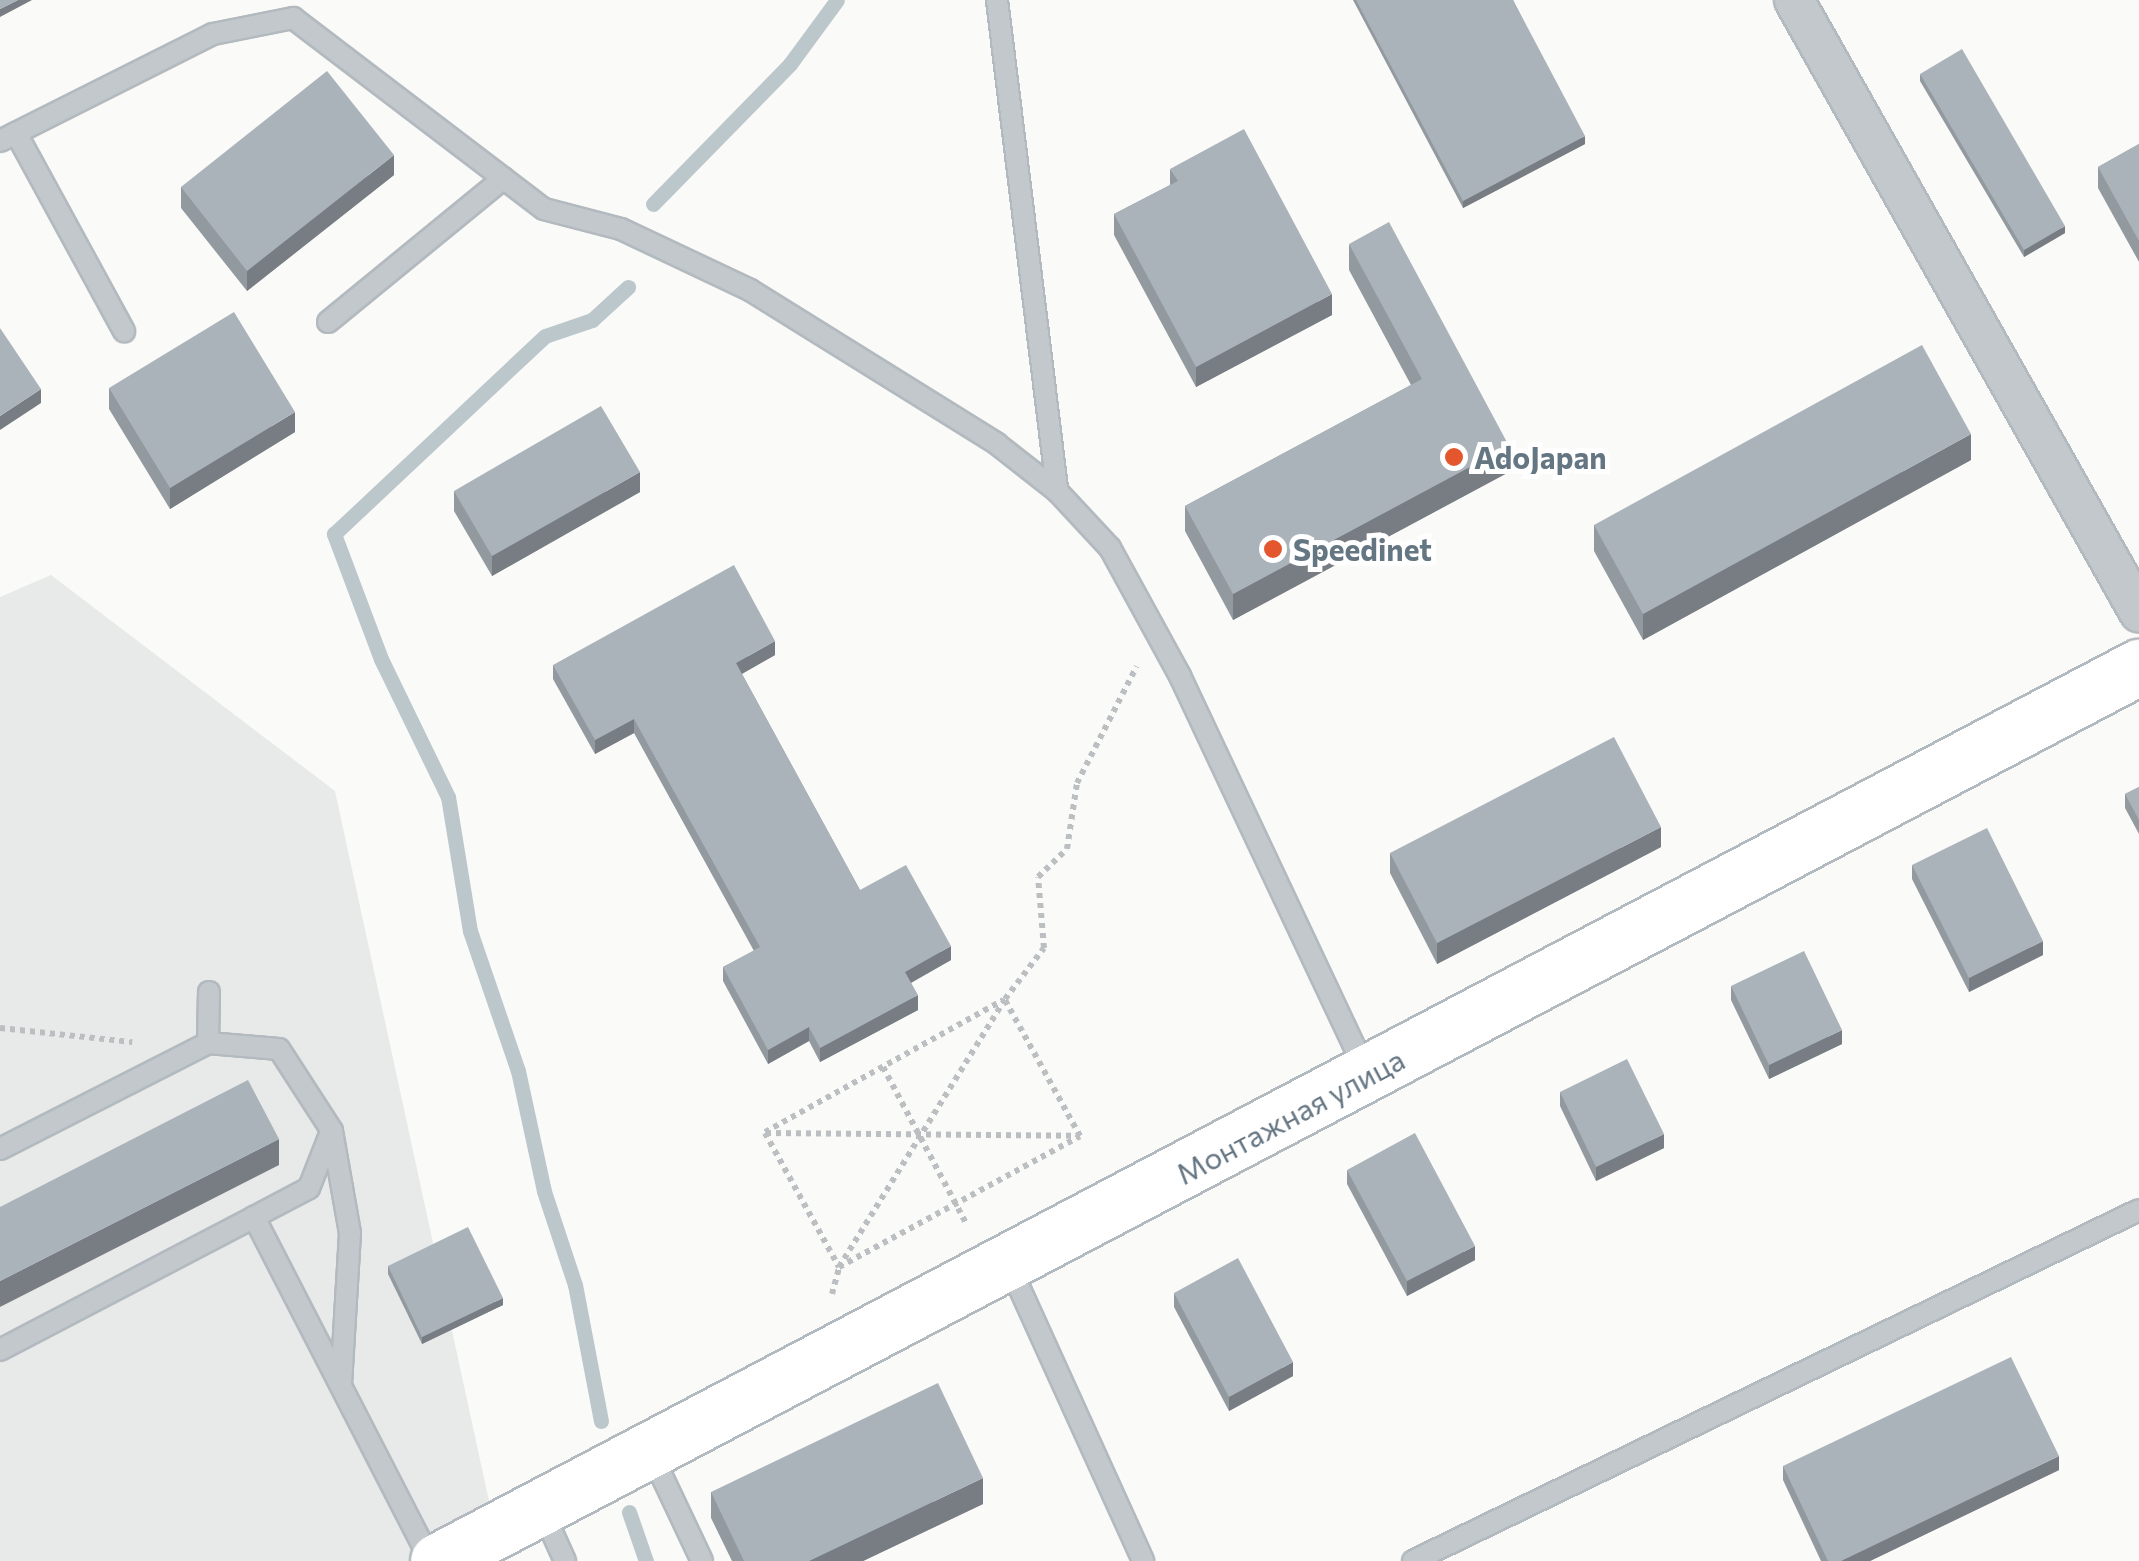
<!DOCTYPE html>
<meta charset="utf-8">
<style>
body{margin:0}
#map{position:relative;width:2139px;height:1561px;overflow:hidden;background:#fafaf8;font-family:Commissioner,sans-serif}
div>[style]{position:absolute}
.built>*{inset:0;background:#e8e9e9}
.stream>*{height:15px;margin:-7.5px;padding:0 7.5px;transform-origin:7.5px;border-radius:7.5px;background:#bbc7cb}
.path>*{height:6px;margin-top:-3px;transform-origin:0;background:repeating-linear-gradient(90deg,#bbbfc2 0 5px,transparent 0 10px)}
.roads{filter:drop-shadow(2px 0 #b3babf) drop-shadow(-2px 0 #b3babf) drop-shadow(0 2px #b3babf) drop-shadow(0 -2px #b3babf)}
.lane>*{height:20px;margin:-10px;padding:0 10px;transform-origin:10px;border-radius:10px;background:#c3c8cc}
.street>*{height:38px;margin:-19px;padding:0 19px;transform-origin:19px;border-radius:19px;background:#c3c8cc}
.secondary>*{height:55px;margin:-27.5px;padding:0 27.5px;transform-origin:27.5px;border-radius:27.5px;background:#fff}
.wall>*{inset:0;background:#929a9f}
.shaded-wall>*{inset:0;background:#777d82}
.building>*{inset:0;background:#aab3b9}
.dots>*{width:28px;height:28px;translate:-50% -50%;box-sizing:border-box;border:5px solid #fff;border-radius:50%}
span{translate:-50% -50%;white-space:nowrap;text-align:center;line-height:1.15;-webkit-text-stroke:10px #fff;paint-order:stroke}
.poi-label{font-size:30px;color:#657683;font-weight:700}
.left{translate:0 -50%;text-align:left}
.street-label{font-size:30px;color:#657683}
</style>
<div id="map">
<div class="built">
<div style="clip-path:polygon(51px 575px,335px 791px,502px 1561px,0 1561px,0 597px)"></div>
</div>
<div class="stream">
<div style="left:653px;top:204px;width:196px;rotate:-45.6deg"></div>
<div style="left:790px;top:64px;width:79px;rotate:-53.7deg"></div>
<div style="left:601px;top:1421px;width:138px;rotate:-100.8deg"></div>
<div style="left:575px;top:1285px;width:99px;rotate:-108.3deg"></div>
<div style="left:544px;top:1191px;width:123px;rotate:-102.2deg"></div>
<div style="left:518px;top:1071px;width:148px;rotate:-108.9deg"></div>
<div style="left:470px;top:931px;width:136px;rotate:-99.3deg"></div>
<div style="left:448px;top:797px;width:153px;rotate:-115.9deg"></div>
<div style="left:381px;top:659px;width:134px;rotate:-110.6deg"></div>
<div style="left:334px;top:534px;width:289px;rotate:-43.2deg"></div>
<div style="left:545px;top:336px;width:50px;rotate:-18.8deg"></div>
<div style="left:592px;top:320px;width:49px;rotate:-42.5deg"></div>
<div style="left:629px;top:1512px;width:52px;rotate:70.9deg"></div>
</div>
<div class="path">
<div style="left:0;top:1028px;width:133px;rotate:6.1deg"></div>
<div style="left:883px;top:1067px;width:179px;rotate:62deg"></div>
<div style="left:765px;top:1132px;width:272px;rotate:-29deg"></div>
<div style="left:765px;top:1133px;width:153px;rotate:61.1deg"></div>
<div style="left:839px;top:1267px;width:274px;rotate:-28.5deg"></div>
<div style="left:1080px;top:1136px;width:155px;rotate:-118.9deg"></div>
<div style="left:766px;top:1133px;width:313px;rotate:0.5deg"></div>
<div style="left:832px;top:1294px;width:28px;rotate:-75deg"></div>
<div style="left:839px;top:1267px;width:315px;rotate:-58.2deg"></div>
<div style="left:1005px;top:999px;width:64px;rotate:-52.6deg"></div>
<div style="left:1044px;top:948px;width:71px;rotate:-94.8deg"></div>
<div style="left:1038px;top:877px;width:40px;rotate:-44deg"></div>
<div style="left:1067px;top:849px;width:67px;rotate:-81.4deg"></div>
<div style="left:1077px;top:783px;width:131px;rotate:-62.9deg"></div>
</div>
<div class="roads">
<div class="lane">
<div style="left:997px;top:0;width:495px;rotate:83deg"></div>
<div style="left:16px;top:133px;width:226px;rotate:61.4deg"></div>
<div style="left:0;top:141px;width:238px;rotate:-26.7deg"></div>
<div style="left:213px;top:34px;width:82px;rotate:-11.3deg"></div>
<div style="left:293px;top:18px;width:315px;rotate:37.3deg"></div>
<div style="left:544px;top:209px;width:80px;rotate:14.6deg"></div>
<div style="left:621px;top:229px;width:143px;rotate:25.3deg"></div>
<div style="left:750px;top:290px;width:291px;rotate:31.9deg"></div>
<div style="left:997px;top:444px;width:76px;rotate:38.1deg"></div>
<div style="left:1057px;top:491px;width:78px;rotate:47.1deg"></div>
<div style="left:1110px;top:548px;width:146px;rotate:61.3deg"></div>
<div style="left:1180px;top:676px;width:434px;rotate:64.8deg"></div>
<div style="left:328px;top:322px;width:227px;rotate:-39.3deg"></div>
<div style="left:208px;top:1043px;width:51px;rotate:-88.9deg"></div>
<div style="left:0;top:1149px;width:233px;rotate:-27deg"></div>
<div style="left:208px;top:1043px;width:71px;rotate:4.8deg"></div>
<div style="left:279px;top:1049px;width:98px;rotate:57.1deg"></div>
<div style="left:332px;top:1131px;width:104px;rotate:80deg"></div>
<div style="left:350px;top:1233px;width:151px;rotate:93.4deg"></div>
<div style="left:254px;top:1217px;width:62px;rotate:-27.8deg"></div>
<div style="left:309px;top:1188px;width:60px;rotate:-68.6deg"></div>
<div style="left:1009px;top:1265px;width:325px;rotate:65.6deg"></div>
<div style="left:0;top:1350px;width:287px;rotate:-27.6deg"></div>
<div style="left:254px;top:1217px;width:387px;rotate:62.8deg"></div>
<div style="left:651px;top:1453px;width:119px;rotate:64.7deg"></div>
<div style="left:542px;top:1510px;width:56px;rotate:65.7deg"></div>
<div style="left:1413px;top:1561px;width:806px;rotate:-25.8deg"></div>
</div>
<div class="street">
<div style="left:1794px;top:0;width:703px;rotate:60.59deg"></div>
</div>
<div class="secondary">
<div style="left:438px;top:1561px;width:1922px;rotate:-27.73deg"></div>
</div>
</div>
<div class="wall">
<div style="clip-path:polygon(1353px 0,1513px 0,1585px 144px,1463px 208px)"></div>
<div style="clip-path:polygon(1920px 74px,2065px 233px,2024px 257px,1920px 81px)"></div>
<div style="clip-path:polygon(2139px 144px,2139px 262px,2098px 188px,2098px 167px)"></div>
<div style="clip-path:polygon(1170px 169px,1332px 315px,1196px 387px,1114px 235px,1114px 214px,1170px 185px)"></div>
<div style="clip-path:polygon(394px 175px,247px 291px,181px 208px,181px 187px)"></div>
<div style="clip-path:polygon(1349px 244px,1509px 472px,1233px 620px,1185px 531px,1185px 506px,1411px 385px,1349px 270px)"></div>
<div style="clip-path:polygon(109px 388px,295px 432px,170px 509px,109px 409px)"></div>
<div style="clip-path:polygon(1971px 460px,1643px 640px,1594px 551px,1594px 525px)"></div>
<div style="clip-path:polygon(454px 491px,640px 492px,492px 576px,454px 511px)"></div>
<div style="clip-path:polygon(775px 655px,742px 674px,860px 890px,951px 960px,911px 983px,918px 1010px,820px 1062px,809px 1041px,768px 1064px,723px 981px,723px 967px,754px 951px,634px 733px,595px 754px,553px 679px,553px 665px)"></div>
<div style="clip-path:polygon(2139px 787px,2139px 834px,2125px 808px,2125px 794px)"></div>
<div style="clip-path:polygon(1661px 847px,1437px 964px,1390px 873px,1390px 853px)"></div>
<div style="clip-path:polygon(1912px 865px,2043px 955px,1969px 992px,1912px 879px)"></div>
<div style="clip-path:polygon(1731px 986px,1842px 1044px,1769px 1079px,1731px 1000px)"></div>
<div style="clip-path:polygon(1560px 1092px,1664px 1148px,1596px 1181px,1560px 1106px)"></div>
<div style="clip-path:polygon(1347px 1170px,1475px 1260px,1407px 1296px,1347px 1184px)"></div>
<div style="clip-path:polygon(388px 1266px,503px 1305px,422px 1344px,388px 1274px)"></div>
<div style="clip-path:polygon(1174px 1293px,1293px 1376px,1229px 1411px,1174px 1307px)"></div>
<div style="clip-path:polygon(1783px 1466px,2059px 1470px,1870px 1561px,1821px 1561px,1783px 1480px)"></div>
<div style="clip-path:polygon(711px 1492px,983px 1504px,863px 1561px,732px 1561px,711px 1518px)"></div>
</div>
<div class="shaded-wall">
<div style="clip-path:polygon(18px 0,32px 0,0 17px,0 9px)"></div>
<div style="clip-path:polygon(1585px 136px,1585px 144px,1463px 208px,1463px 201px)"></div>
<div style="clip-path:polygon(394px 155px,394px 175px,247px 291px,247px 271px)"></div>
<div style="clip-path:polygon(2065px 226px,2065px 233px,2024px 257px,2024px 250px)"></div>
<div style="clip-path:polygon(1332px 294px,1332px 315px,1196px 387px,1196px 367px)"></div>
<div style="clip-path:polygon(41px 389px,41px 403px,0 430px,0 416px)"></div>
<div style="clip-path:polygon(295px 412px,295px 432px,170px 509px,170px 488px)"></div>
<div style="clip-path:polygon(1971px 434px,1971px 460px,1643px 640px,1643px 614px)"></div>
<div style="clip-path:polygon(1509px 446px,1509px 472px,1233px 620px,1233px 594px)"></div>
<div style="clip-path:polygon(640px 472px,640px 492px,492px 576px,492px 556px)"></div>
<div style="clip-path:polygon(775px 641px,775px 655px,736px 677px,736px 663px)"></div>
<div style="clip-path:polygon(634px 719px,634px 733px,595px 754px,595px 740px)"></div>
<div style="clip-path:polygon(1661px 827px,1661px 847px,1437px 964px,1437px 943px)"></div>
<div style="clip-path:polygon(2043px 941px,2043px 955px,1969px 992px,1969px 978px)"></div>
<div style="clip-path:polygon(951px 946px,951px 960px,905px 986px,905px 972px)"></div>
<div style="clip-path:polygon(918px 995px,918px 1010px,820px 1062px,820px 1048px)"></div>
<div style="clip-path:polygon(809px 1027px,809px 1041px,768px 1064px,768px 1050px)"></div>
<div style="clip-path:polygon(1842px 1030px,1842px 1044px,1769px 1079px,1769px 1065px)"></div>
<div style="clip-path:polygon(1664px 1134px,1664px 1148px,1596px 1181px,1596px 1167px)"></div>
<div style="clip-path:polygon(279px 1139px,279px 1165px,0 1307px,0 1281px)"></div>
<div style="clip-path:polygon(1475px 1246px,1475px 1260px,1407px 1296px,1407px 1281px)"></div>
<div style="clip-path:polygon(503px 1298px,503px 1305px,422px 1344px,422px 1337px)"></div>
<div style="clip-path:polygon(1293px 1362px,1293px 1376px,1229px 1411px,1229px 1397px)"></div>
<div style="clip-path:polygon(2059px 1456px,2059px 1470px,1870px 1561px,1841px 1561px)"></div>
<div style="clip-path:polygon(983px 1478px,983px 1504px,863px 1561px,809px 1561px)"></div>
</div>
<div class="building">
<div style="clip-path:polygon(0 0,18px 0,0 9px)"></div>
<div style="clip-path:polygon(1356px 0,1513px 0,1585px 136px,1463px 201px)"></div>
<div style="clip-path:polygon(1962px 49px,2065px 226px,2024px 250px,1920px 74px)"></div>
<div style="clip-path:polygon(327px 71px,394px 155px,247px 271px,181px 187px)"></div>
<div style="clip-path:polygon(1244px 129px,1332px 294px,1196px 367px,1114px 214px,1178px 181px,1170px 169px)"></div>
<div style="clip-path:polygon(2139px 144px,2139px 241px,2098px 167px)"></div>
<div style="clip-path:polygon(1389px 222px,1509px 446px,1233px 594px,1185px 506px,1422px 379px,1349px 244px)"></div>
<div style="clip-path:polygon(234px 312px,295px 412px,170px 488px,109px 388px)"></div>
<div style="clip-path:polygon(0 328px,41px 389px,0 416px)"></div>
<div style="clip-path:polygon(1922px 345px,1971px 434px,1643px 614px,1594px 525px)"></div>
<div style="clip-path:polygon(601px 406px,640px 472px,492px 556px,454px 491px)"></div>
<div style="clip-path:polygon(734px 565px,775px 641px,736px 663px,860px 890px,906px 865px,951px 946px,905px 972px,918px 995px,820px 1048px,809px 1027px,768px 1050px,723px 967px,760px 947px,634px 719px,595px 740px,553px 665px)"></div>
<div style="clip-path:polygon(1614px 737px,1661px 827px,1437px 943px,1390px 853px)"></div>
<div style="clip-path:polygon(2139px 787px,2139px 820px,2125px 794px)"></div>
<div style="clip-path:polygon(1987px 828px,2043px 941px,1969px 978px,1912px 865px)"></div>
<div style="clip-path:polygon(1804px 951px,1842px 1030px,1769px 1065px,1731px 986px)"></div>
<div style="clip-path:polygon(1627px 1059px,1664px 1134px,1596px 1167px,1560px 1092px)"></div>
<div style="clip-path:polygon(248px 1080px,279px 1139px,0 1281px,0 1207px)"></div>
<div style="clip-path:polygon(1415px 1133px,1475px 1246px,1407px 1281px,1347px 1170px)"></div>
<div style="clip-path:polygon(468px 1227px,503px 1298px,422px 1337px,388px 1266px)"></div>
<div style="clip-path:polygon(1238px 1258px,1293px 1362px,1229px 1397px,1174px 1293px)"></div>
<div style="clip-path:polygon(2011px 1357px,2059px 1456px,1841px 1561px,1828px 1561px,1783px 1466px)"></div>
<div style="clip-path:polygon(938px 1383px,983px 1478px,809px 1561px,744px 1561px,711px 1492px)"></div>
</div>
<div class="dots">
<div style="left:1454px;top:457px;background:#e4572e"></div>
<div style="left:1273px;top:549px;background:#e4572e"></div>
</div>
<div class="poi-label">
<span class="left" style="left:1474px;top:457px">AdoJapan</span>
<span class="left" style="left:1293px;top:549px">Speedinet</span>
</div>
<div class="street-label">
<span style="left:1290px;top:1116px;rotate:-28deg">Монтажная улица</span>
</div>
</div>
